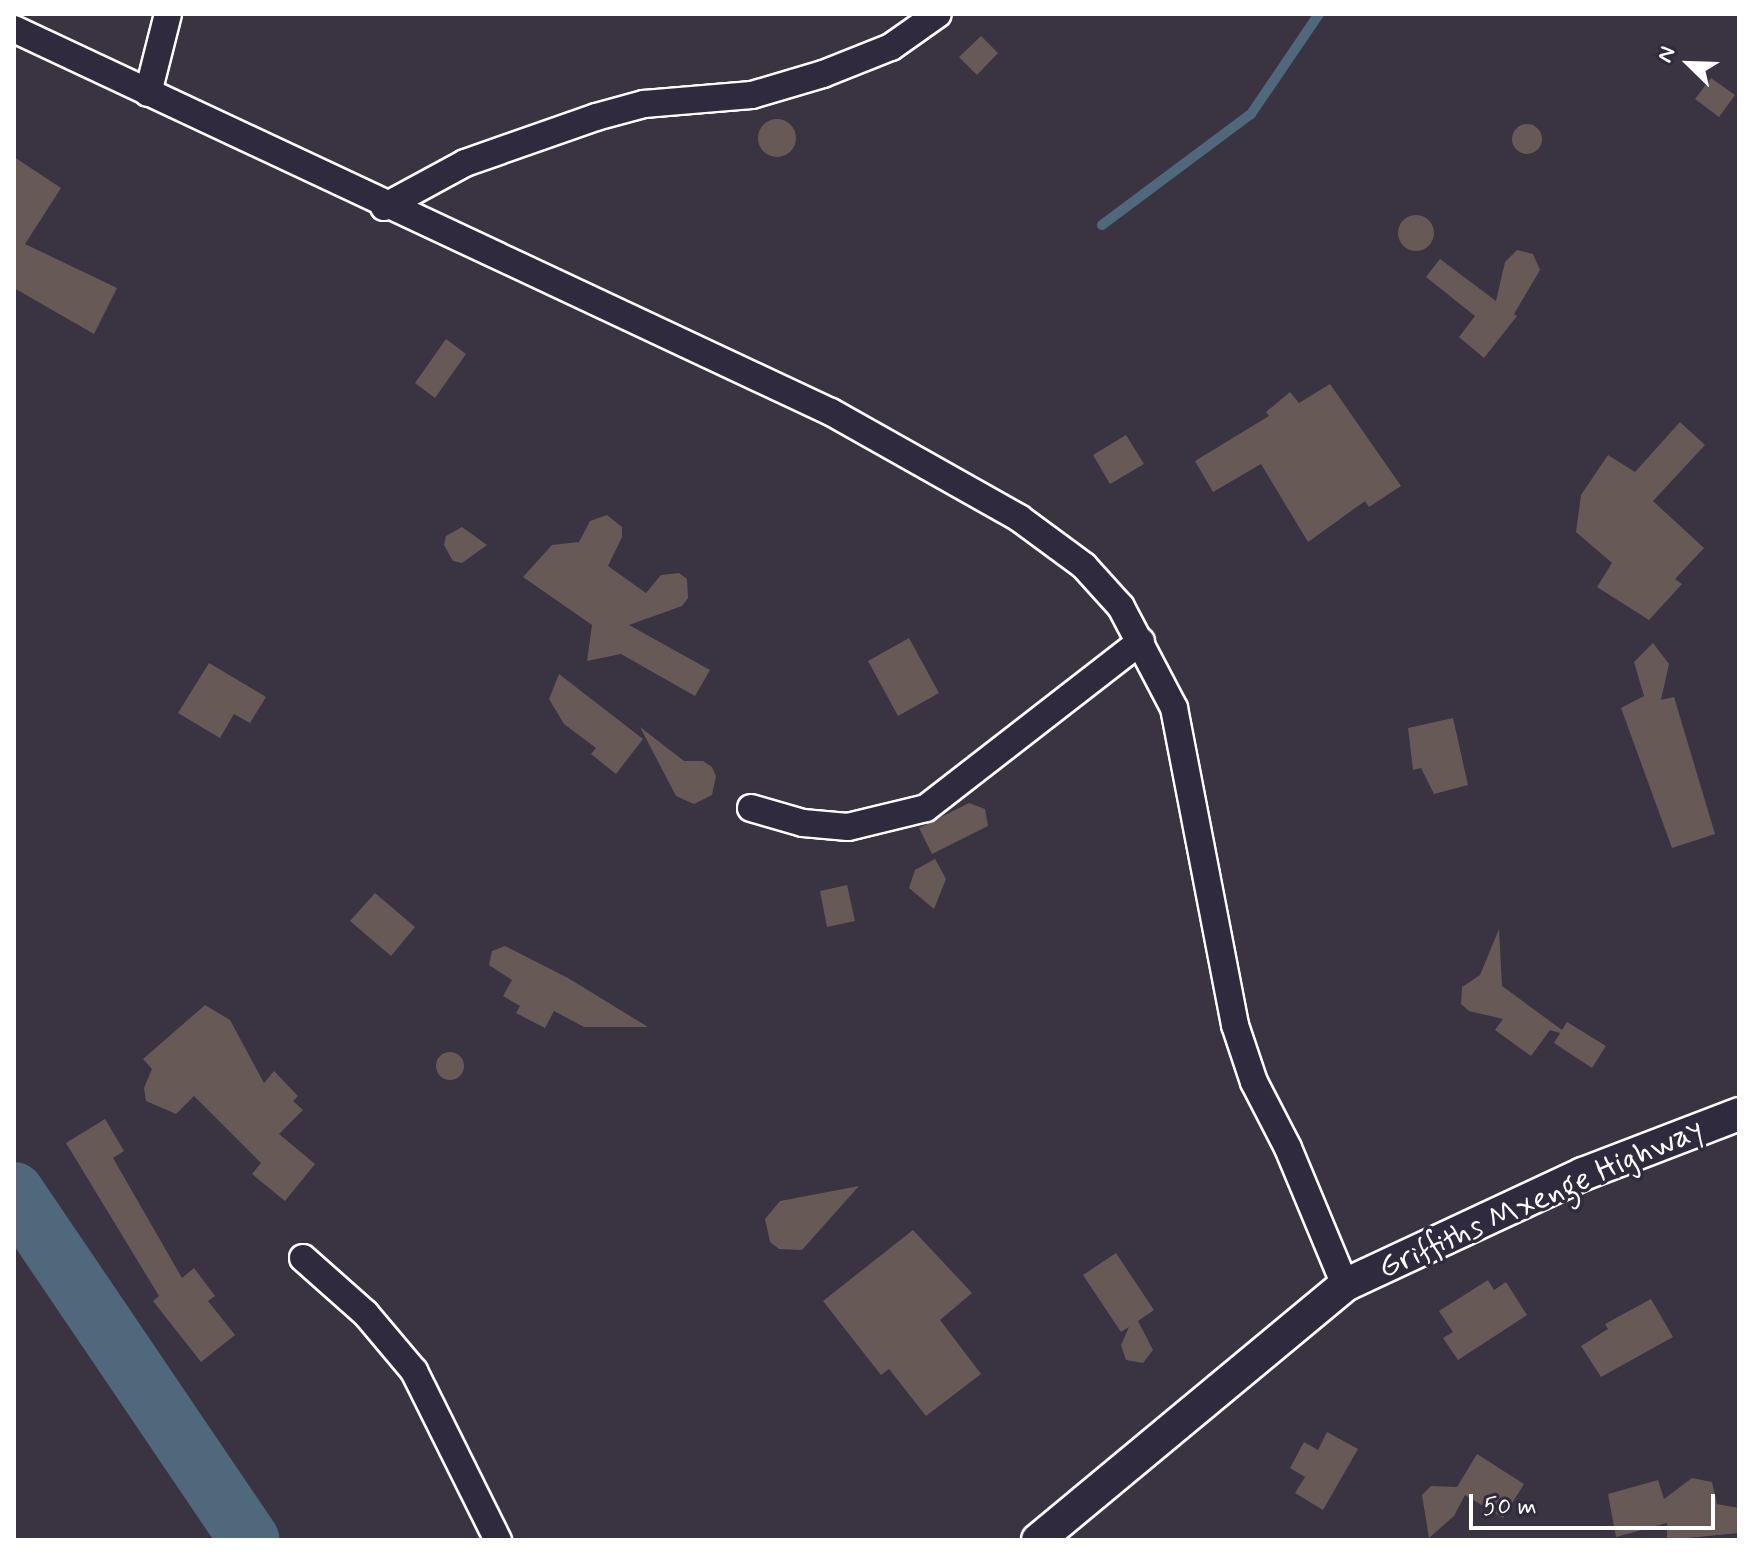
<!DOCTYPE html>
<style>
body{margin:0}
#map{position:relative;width:1753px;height:1554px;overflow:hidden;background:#3a3342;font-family:Mynerve,sans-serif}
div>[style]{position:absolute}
.stream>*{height:10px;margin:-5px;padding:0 5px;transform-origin:5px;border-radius:5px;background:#50687b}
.river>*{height:60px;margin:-30px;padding:0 30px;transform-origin:30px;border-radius:30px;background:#50687b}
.building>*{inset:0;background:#675955}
.round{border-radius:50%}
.roads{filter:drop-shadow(2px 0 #fff) drop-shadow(-2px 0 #fff) drop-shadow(0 2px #fff) drop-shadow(0 -2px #fff)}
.minor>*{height:26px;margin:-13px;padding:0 13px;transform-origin:13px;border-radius:13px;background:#2f2a3d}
.tertiary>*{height:32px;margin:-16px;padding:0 16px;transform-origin:16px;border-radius:16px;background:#2f2a3d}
span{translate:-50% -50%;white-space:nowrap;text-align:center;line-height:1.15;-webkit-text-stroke:7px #2f2a3d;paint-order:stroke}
.street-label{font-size:32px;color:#fff}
.frame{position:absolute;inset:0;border:16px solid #fff;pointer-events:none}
.north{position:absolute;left:1649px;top:24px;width:80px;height:80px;-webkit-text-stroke:6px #2f2a3d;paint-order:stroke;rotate:293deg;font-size:22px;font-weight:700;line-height:32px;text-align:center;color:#fff}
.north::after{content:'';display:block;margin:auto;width:28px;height:36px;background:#fff;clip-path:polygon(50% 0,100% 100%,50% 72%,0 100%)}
.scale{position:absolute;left:1469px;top:1494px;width:246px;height:36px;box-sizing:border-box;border:4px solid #fff;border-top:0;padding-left:10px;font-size:24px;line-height:28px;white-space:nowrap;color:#fff;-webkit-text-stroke:6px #2f2a3d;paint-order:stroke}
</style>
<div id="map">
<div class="stream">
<div style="left:1102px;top:225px;width:186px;rotate:-36.7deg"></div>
<div style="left:1251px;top:114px;width:121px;rotate:-55.8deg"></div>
</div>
<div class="river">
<div style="left:14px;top:1192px;width:420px;rotate:55.9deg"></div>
</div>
<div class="building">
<div style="clip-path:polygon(981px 36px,998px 53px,977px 75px,959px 57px)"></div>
<div style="clip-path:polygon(1711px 78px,1735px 95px,1719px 117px,1695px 99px)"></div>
<div class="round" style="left:758px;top:119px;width:38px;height:38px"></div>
<div class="round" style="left:1512px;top:124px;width:30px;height:30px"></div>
<div style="clip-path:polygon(14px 157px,61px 188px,25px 244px,117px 288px,94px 334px,14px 288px)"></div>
<div class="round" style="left:1398px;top:215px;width:36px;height:36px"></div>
<div style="clip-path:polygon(1517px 250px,1533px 254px,1540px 270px,1514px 314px,1517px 316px,1484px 358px,1459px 337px,1475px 316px,1426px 277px,1440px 259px,1496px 301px,1505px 262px)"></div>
<div style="clip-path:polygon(446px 339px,466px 354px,435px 398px,415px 383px)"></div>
<div style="clip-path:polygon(1330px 384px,1401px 486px,1369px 507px,1365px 501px,1308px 542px,1261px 464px,1213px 492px,1195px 461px,1269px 416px,1266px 412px,1290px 392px,1299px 403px)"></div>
<div style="clip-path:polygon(1680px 422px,1705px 445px,1653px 501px,1704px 548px,1675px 579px,1682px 584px,1649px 620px,1597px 587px,1612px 563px,1576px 532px,1581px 495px,1608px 455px,1635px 472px)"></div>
<div style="clip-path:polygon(1126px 435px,1144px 464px,1110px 484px,1093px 455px)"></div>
<div style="clip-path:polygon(607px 515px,622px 527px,622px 537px,608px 566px,646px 593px,661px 575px,679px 573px,687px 579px,688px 598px,682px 606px,629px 625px,710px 670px,695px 696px,621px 654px,587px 661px,592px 625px,523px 577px,552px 545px,579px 542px,590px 521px)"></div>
<div style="clip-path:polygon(462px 527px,487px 545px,462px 563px,453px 561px,444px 545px,446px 536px)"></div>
<div style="clip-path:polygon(909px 638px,939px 693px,898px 716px,868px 661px)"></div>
<div style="clip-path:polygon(1653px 643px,1669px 664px,1661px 700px,1674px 697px,1715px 834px,1672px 848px,1621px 708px,1644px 696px,1634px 662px)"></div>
<div style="clip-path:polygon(209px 663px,266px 697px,250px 723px,234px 714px,220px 738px,178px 713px)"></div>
<div style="clip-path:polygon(559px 674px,643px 739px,616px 774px,591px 754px,596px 748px,564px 724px,549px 699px)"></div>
<div style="clip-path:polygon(1453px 718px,1468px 785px,1434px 794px,1421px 768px,1413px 770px,1408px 728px)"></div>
<div style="clip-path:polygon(640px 727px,684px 761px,703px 761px,712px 767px,716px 776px,712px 795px,694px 804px,676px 796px)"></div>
<div style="clip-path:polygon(969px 803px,985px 809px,988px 826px,932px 854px,919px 828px)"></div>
<div style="clip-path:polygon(935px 859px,946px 879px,934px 909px,909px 888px,915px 870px)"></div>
<div style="clip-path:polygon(847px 885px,855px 921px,827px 927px,820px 891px)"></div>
<div style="clip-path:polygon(375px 893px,415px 927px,391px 956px,350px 921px)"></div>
<div style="clip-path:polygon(1499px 929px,1502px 986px,1562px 1030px,1567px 1022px,1606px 1046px,1592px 1068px,1554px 1043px,1560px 1033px,1550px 1030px,1531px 1056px,1495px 1030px,1503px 1019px,1469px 1011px,1461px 1004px,1462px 987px,1480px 975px)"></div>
<div style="clip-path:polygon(505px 946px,568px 978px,648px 1027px,584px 1027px,554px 1011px,545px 1028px,516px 1013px,520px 1006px,503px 996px,512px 980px,489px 965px,492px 951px)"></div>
<div style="clip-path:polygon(205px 1005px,230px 1020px,264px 1083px,274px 1071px,298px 1096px,293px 1101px,303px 1110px,279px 1134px,315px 1164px,285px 1201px,252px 1174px,261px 1163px,194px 1096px,176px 1114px,146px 1101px,144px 1088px,152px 1069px,143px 1059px)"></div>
<div class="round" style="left:436px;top:1052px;width:28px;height:28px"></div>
<div style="clip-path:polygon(105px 1119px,124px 1151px,113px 1158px,182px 1278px,194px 1268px,215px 1296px,208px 1301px,235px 1335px,201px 1362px,153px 1301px,159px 1296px,66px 1143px)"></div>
<div style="clip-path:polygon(859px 1186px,802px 1250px,779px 1249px,770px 1242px,765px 1219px,780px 1201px)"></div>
<div style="clip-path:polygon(913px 1230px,972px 1293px,940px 1320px,981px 1374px,926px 1416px,889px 1369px,881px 1375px,823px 1301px)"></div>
<div style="clip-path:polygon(1116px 1253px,1154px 1310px,1138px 1321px,1153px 1350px,1143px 1363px,1126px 1360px,1121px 1345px,1129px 1327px,1121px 1332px,1083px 1275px)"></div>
<div style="clip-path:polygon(1488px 1280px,1494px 1290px,1506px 1282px,1527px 1315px,1458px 1360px,1443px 1338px,1453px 1332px,1439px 1311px)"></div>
<div style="clip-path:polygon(1651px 1299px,1673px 1337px,1601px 1377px,1581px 1346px,1608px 1329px,1605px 1324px)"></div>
<div style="clip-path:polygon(1327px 1432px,1358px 1449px,1323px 1510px,1295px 1493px,1305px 1477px,1290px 1468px,1304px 1442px,1318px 1450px)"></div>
<div style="clip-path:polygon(1477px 1454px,1524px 1484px,1503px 1518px,1465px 1495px,1454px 1516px,1429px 1538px,1422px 1495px,1431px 1486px,1457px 1487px)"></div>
<div style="clip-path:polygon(1692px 1478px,1712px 1482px,1717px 1504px,1739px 1508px,1739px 1533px,1667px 1540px,1667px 1523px,1616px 1537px,1608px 1494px,1658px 1480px,1664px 1499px)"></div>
</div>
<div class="roads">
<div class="minor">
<div style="left:14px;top:29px;width:902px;rotate:25.12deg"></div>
<div style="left:831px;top:412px;width:216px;rotate:29.4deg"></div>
<div style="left:1019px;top:518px;width:81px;rotate:36.4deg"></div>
<div style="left:1084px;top:566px;width:55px;rotate:47.9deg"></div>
<div style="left:1121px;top:607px;width:114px;rotate:62.3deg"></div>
<div style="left:1174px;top:708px;width:323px;rotate:79.1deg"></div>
<div style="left:1235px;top:1025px;width:60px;rotate:71.6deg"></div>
<div style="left:1254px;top:1082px;width:74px;rotate:62.7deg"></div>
<div style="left:1288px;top:1148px;width:148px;rotate:67.4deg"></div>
<div style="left:148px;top:93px;width:81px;rotate:-75.8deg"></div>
<div style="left:384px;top:207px;width:92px;rotate:-28.5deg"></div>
<div style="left:465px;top:163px;width:139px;rotate:-19.3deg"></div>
<div style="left:596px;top:117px;width:50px;rotate:-15.2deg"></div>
<div style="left:644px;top:104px;width:108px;rotate:-4.8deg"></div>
<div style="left:752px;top:95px;width:74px;rotate:-16.5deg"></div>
<div style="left:823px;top:74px;width:73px;rotate:-21.7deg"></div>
<div style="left:891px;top:47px;width:57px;rotate:-35.1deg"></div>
<div style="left:751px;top:808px;width:54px;rotate:16.1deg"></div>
<div style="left:803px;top:823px;width:45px;rotate:5.1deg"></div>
<div style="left:848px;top:827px;width:80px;rotate:-13.7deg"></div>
<div style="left:926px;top:808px;width:272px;rotate:-37.8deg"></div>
<div style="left:303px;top:1258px;width:84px;rotate:41.6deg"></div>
<div style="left:366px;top:1314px;width:75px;rotate:49.9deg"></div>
<div style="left:414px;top:1371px;width:189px;rotate:63.6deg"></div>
</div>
<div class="tertiary">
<div style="left:1038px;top:1540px;width:399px;rotate:-39.7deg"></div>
<div style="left:1345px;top:1285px;width:263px;rotate:-25deg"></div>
<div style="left:1583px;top:1174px;width:167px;rotate:-21deg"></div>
</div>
</div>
<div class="street-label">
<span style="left:1541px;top:1199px;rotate:-24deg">Griffiths Mxenge Highway</span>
</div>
<div class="frame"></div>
<div class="north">N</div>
<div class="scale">50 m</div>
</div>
